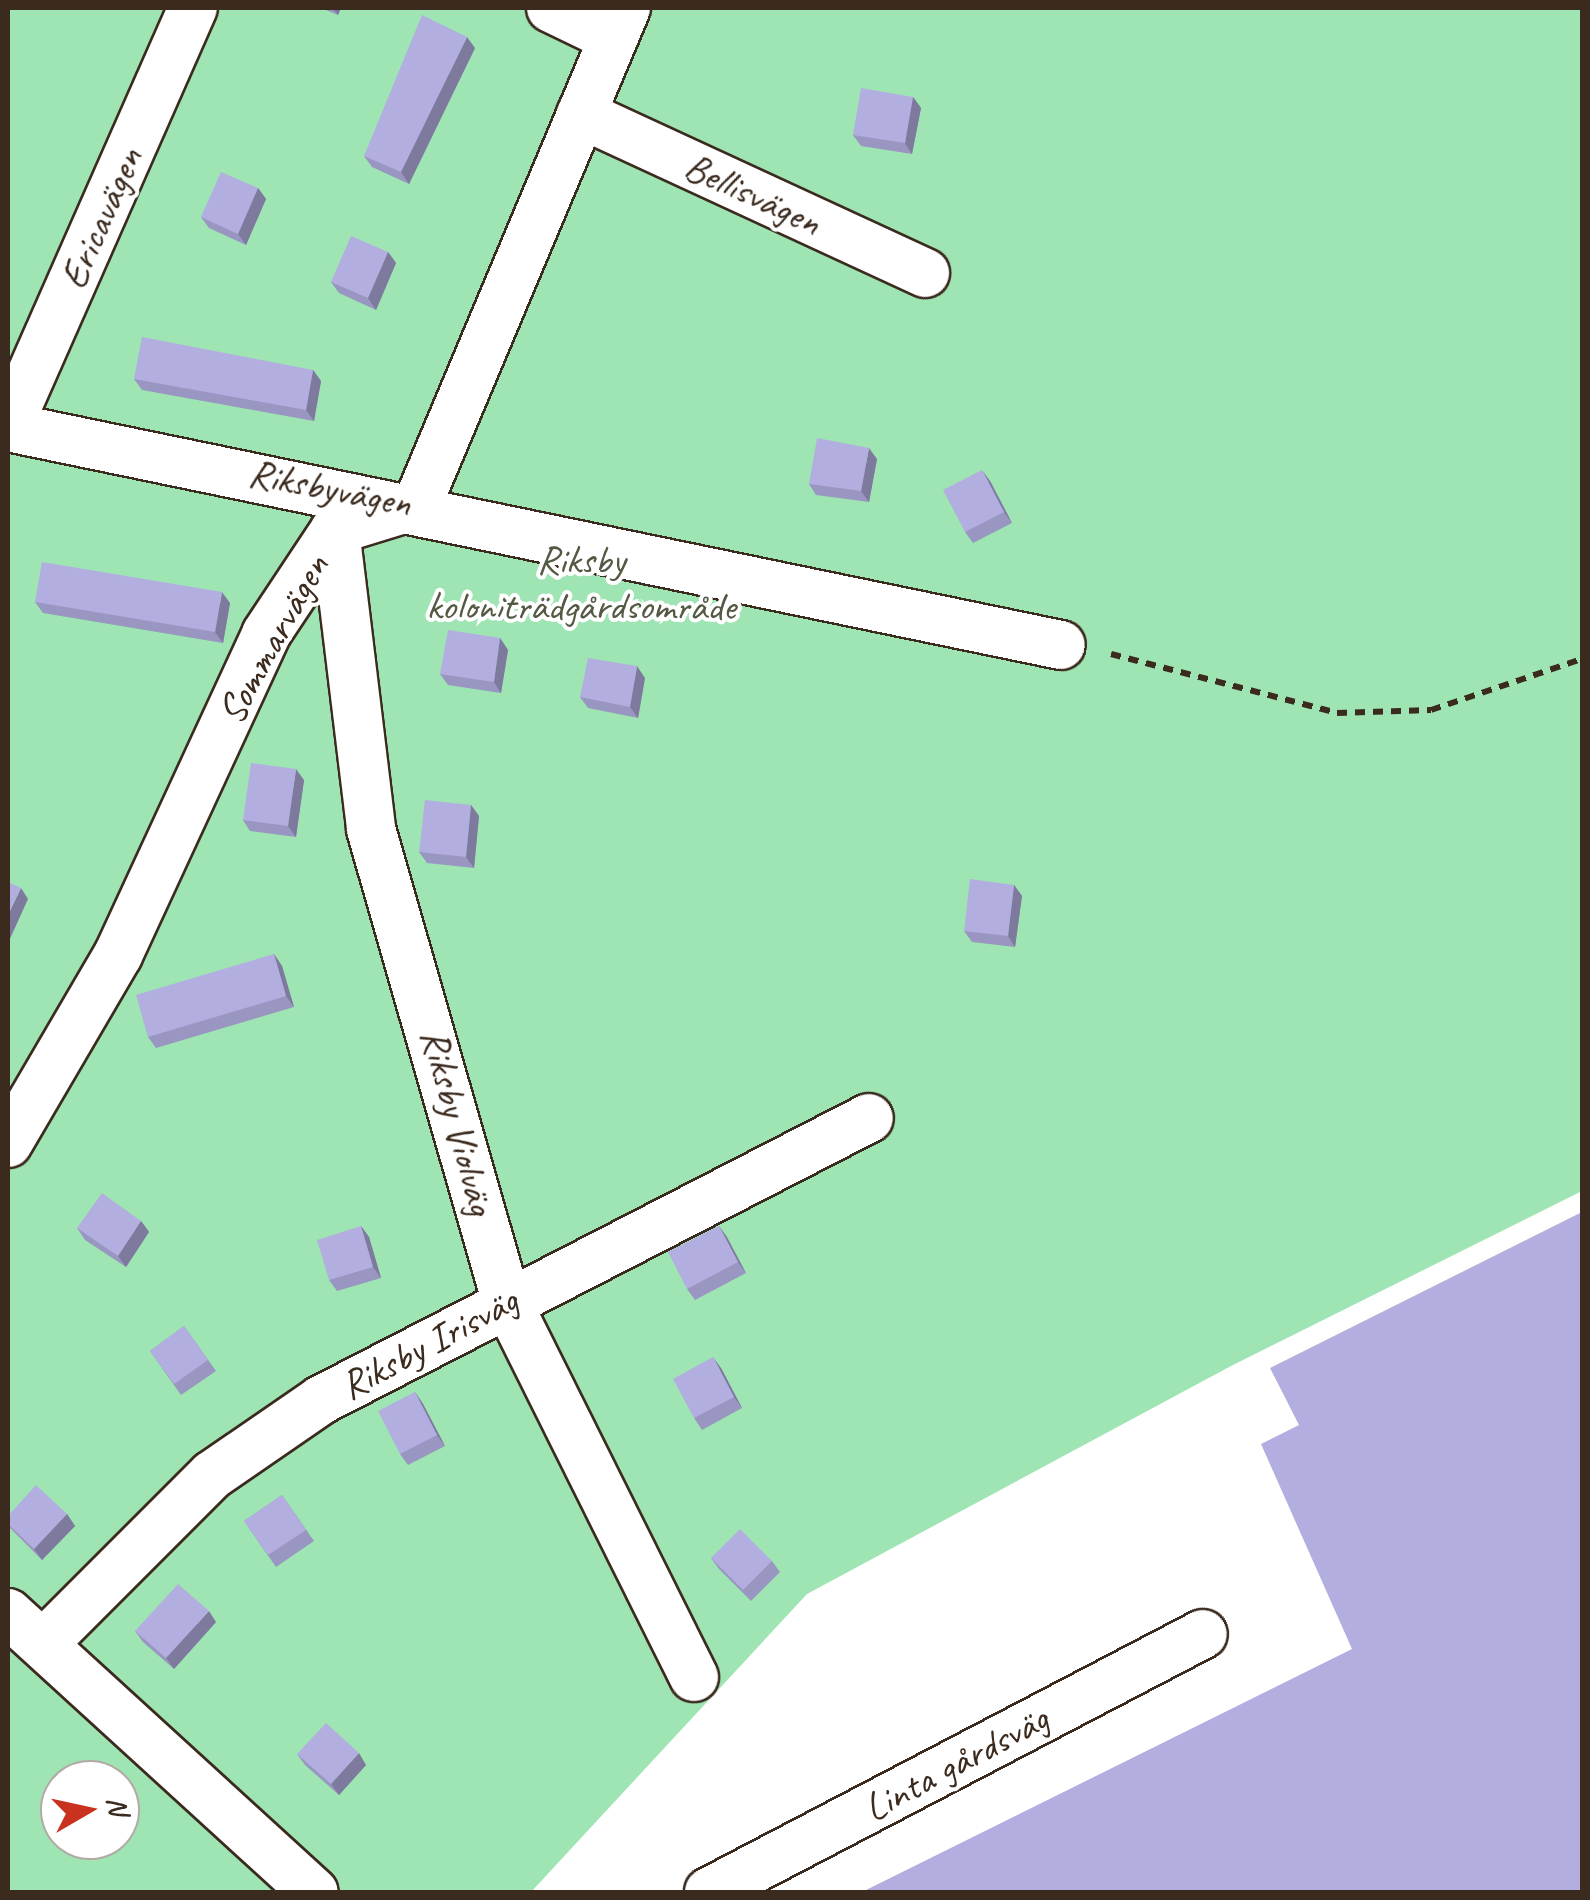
<!DOCTYPE html>
<meta charset="utf-8">
<style>
body{margin:0}
#map{position:relative;width:1590px;height:1900px;overflow:hidden;background:#fff;font-family:Caveat,sans-serif}
div>[style]{position:absolute}
.green>*{inset:0;background:#9ee5b3}
.path>*{height:6px;margin-top:-3px;transform-origin:0;background:repeating-linear-gradient(90deg,#3b2a1e 0 10px,transparent 0 18px)}
.roads{filter:drop-shadow(2px 0 #3b2a1e) drop-shadow(-2px 0 #3b2a1e) drop-shadow(0 2px #3b2a1e) drop-shadow(0 -2px #3b2a1e)}
.street>*{height:48px;margin:-24px;padding:0 24px;transform-origin:24px;border-radius:24px;background:#fff}
.wall>*{inset:0;background:#9996c1}
.shaded-wall>*{inset:0;background:#7d7a9d}
.building>*{inset:0;background:#b2aee0}
span{translate:-50% -50%;white-space:nowrap;text-align:center;line-height:1.15;-webkit-text-stroke:8px #fff;paint-order:stroke}
.street-label{font-size:40px;color:#3b2a1e}
.park-label{font-size:40px;color:#545943}
.frame{position:absolute;inset:0;border:10px solid #3b2a1e;pointer-events:none}
.north{position:absolute;left:40px;top:1760px;width:100px;height:100px;box-sizing:border-box;background:#fff;border:2px solid #b1aaa5;border-radius:50%;rotate:81deg;font-size:28px;font-weight:700;line-height:40px;text-align:center;color:#3b2a1e}
.north::after{content:'';display:block;margin:auto;width:35px;height:45px;background:#c8321e;clip-path:polygon(50% 0,100% 100%,50% 72%,0 100%)}
</style>
<div id="map">
<div class="green">
<div style="clip-path:polygon(evenodd,8px 8px,1582px 8px,1582px 1191px,1231px 1366px,807px 1594px,531px 1892px,8px 1892px,8px 8px,60px 1780px,120px 1780px,120px 1840px,60px 1840px,60px 1780px)"></div>
</div>
<div class="path">
<div style="left:1111px;top:654px;width:234px;rotate:14.6deg"></div>
<div style="left:1337px;top:713px;width:94px;rotate:-1.8deg"></div>
<div style="left:1431px;top:710px;width:159px;rotate:-18.7deg"></div>
</div>
<div class="roads">
<div class="street">
<div style="left:551px;top:8px;width:69px;rotate:25.8deg"></div>
<div style="left:581px;top:114px;width:379px;rotate:24.8deg"></div>
<div style="left:8px;top:427px;width:1075px;rotate:11.7deg"></div>
<div style="left:8px;top:427px;width:458px;rotate:-66.2deg"></div>
<div style="left:335px;top:530px;width:301px;rotate:83.1deg"></div>
<div style="left:371px;top:829px;width:492px;rotate:74deg"></div>
<div style="left:507px;top:1302px;width:419px;rotate:63.5deg"></div>
<div style="left:8px;top:1143px;width:218px;rotate:-59.7deg"></div>
<div style="left:118px;top:955px;width:353px;rotate:-65.2deg"></div>
<div style="left:266px;top:634px;width:125px;rotate:-56.4deg"></div>
<div style="left:335px;top:530px;width:86px;rotate:-17deg"></div>
<div style="left:417px;top:505px;width:539px;rotate:-67.19deg"></div>
<div style="left:8px;top:1613px;width:414px;rotate:42.4deg"></div>
<div style="left:43px;top:1644px;width:239px;rotate:-45deg"></div>
<div style="left:212px;top:1475px;width:132px;rotate:-34.5deg"></div>
<div style="left:321px;top:1400px;width:616px;rotate:-27.23deg"></div>
<div style="left:709px;top:1892px;width:557px;rotate:-27.58deg"></div>
</div>
</div>
<div class="wall">
<div style="clip-path:polygon(321px 8px,341px 8px,338px 15px)"></div>
<div style="clip-path:polygon(475px 48px,409px 184px,372px 167px,364px 156px)"></div>
<div style="clip-path:polygon(913px 97px,921px 108px,912px 154px,861px 146px,853px 135px)"></div>
<div style="clip-path:polygon(258px 188px,266px 199px,246px 245px,209px 228px,201px 217px)"></div>
<div style="clip-path:polygon(388px 252px,396px 263px,376px 310px,339px 293px,331px 282px)"></div>
<div style="clip-path:polygon(313px 370px,321px 381px,314px 421px,142px 390px,134px 379px)"></div>
<div style="clip-path:polygon(877px 459px,869px 502px,816px 495px,809px 484px)"></div>
<div style="clip-path:polygon(990px 481px,1012px 523px,973px 543px,965px 532px)"></div>
<div style="clip-path:polygon(35px 602px,230px 603px,223px 643px,43px 613px)"></div>
<div style="clip-path:polygon(500px 638px,508px 650px,501px 693px,448px 685px,440px 674px)"></div>
<div style="clip-path:polygon(645px 678px,638px 718px,588px 708px,580px 697px)"></div>
<div style="clip-path:polygon(304px 780px,296px 837px,250px 831px,243px 820px)"></div>
<div style="clip-path:polygon(471px 805px,479px 816px,474px 868px,427px 863px,419px 852px)"></div>
<div style="clip-path:polygon(1014px 885px,1022px 896px,1015px 947px,972px 942px,964px 931px)"></div>
<div style="clip-path:polygon(274px 954px,282px 966px,294px 1007px,156px 1048px,148px 1037px)"></div>
<div style="clip-path:polygon(141px 1221px,149px 1232px,126px 1267px,85px 1240px,77px 1228px)"></div>
<div style="clip-path:polygon(361px 1226px,369px 1237px,381px 1278px,337px 1291px,329px 1280px)"></div>
<div style="clip-path:polygon(719px 1226px,746px 1273px,695px 1300px,687px 1289px)"></div>
<div style="clip-path:polygon(184px 1326px,216px 1371px,181px 1395px,150px 1351px)"></div>
<div style="clip-path:polygon(721px 1368px,742px 1408px,702px 1430px,694px 1418px)"></div>
<div style="clip-path:polygon(415px 1392px,423px 1404px,445px 1446px,408px 1465px,400px 1454px)"></div>
<div style="clip-path:polygon(282px 1495px,314px 1541px,276px 1567px,244px 1521px)"></div>
<div style="clip-path:polygon(67px 1514px,75px 1526px,42px 1560px,8px 1526px,8px 1516px)"></div>
<div style="clip-path:polygon(711px 1558px,772px 1561px,780px 1572px,751px 1601px,719px 1569px)"></div>
<div style="clip-path:polygon(216px 1622px,174px 1669px,143px 1642px,135px 1631px)"></div>
<div style="clip-path:polygon(297px 1754px,366px 1765px,339px 1795px,305px 1765px)"></div>
</div>
<div class="shaded-wall">
<div style="clip-path:polygon(332px 8px,341px 8px,338px 15px)"></div>
<div style="clip-path:polygon(467px 37px,475px 48px,409px 184px,401px 172px)"></div>
<div style="clip-path:polygon(913px 97px,921px 108px,912px 154px,905px 143px)"></div>
<div style="clip-path:polygon(258px 188px,266px 199px,246px 245px,238px 234px)"></div>
<div style="clip-path:polygon(388px 252px,396px 263px,376px 310px,368px 298px)"></div>
<div style="clip-path:polygon(313px 370px,321px 381px,314px 421px,306px 410px)"></div>
<div style="clip-path:polygon(869px 448px,877px 459px,869px 502px,861px 491px)"></div>
<div style="clip-path:polygon(982px 470px,990px 481px,1012px 523px,1004px 512px)"></div>
<div style="clip-path:polygon(222px 592px,230px 603px,223px 643px,215px 632px)"></div>
<div style="clip-path:polygon(500px 638px,508px 650px,501px 693px,494px 682px)"></div>
<div style="clip-path:polygon(637px 666px,645px 678px,638px 718px,630px 707px)"></div>
<div style="clip-path:polygon(296px 769px,304px 780px,296px 837px,288px 826px)"></div>
<div style="clip-path:polygon(471px 805px,479px 816px,474px 868px,466px 857px)"></div>
<div style="clip-path:polygon(1014px 885px,1022px 896px,1015px 947px,1008px 936px)"></div>
<div style="clip-path:polygon(21px 888px,28px 899px,9px 941px,8px 915px)"></div>
<div style="clip-path:polygon(274px 954px,282px 966px,294px 1007px,286px 996px)"></div>
<div style="clip-path:polygon(141px 1221px,149px 1232px,126px 1267px,118px 1256px)"></div>
<div style="clip-path:polygon(361px 1226px,369px 1237px,381px 1278px,373px 1267px)"></div>
<div style="clip-path:polygon(719px 1226px,727px 1237px,746px 1273px,738px 1262px)"></div>
<div style="clip-path:polygon(713px 1357px,721px 1368px,742px 1408px,734px 1397px)"></div>
<div style="clip-path:polygon(415px 1392px,423px 1404px,445px 1446px,437px 1435px)"></div>
<div style="clip-path:polygon(67px 1514px,75px 1526px,42px 1560px,34px 1549px)"></div>
<div style="clip-path:polygon(209px 1611px,216px 1622px,174px 1669px,166px 1658px)"></div>
<div style="clip-path:polygon(359px 1753px,366px 1765px,339px 1795px,331px 1784px)"></div>
</div>
<div class="building">
<div style="clip-path:polygon(422px 15px,467px 37px,401px 172px,364px 156px)"></div>
<div style="clip-path:polygon(861px 88px,913px 97px,905px 143px,853px 135px)"></div>
<div style="clip-path:polygon(221px 172px,258px 188px,238px 234px,201px 217px)"></div>
<div style="clip-path:polygon(351px 236px,388px 252px,368px 298px,331px 282px)"></div>
<div style="clip-path:polygon(142px 337px,313px 370px,306px 410px,134px 379px)"></div>
<div style="clip-path:polygon(817px 438px,869px 448px,861px 491px,809px 484px)"></div>
<div style="clip-path:polygon(982px 470px,1004px 512px,965px 532px,943px 490px)"></div>
<div style="clip-path:polygon(42px 562px,222px 592px,215px 632px,35px 602px)"></div>
<div style="clip-path:polygon(448px 630px,500px 638px,494px 682px,440px 674px)"></div>
<div style="clip-path:polygon(588px 658px,637px 666px,630px 707px,580px 697px)"></div>
<div style="clip-path:polygon(251px 763px,296px 769px,288px 826px,243px 820px)"></div>
<div style="clip-path:polygon(425px 800px,471px 805px,466px 857px,419px 852px)"></div>
<div style="clip-path:polygon(970px 879px,1014px 885px,1008px 936px,964px 931px)"></div>
<div style="clip-path:polygon(8px 882px,21px 888px,8px 915px)"></div>
<div style="clip-path:polygon(274px 954px,286px 996px,148px 1037px,136px 995px)"></div>
<div style="clip-path:polygon(102px 1193px,141px 1221px,118px 1256px,77px 1228px)"></div>
<div style="clip-path:polygon(1582px 1212px,1582px 1892px,862px 1892px,1352px 1649px,1261px 1444px,1299px 1425px,1270px 1368px)"></div>
<div style="clip-path:polygon(361px 1226px,373px 1267px,329px 1280px,317px 1240px)"></div>
<div style="clip-path:polygon(719px 1226px,738px 1262px,687px 1289px,668px 1252px)"></div>
<div style="clip-path:polygon(184px 1326px,208px 1360px,174px 1384px,150px 1351px)"></div>
<div style="clip-path:polygon(713px 1357px,734px 1397px,694px 1418px,673px 1379px)"></div>
<div style="clip-path:polygon(415px 1392px,437px 1435px,400px 1454px,378px 1411px)"></div>
<div style="clip-path:polygon(36px 1485px,67px 1514px,34px 1549px,8px 1524px,8px 1516px)"></div>
<div style="clip-path:polygon(282px 1495px,306px 1530px,268px 1555px,244px 1521px)"></div>
<div style="clip-path:polygon(740px 1529px,772px 1561px,743px 1590px,711px 1558px)"></div>
<div style="clip-path:polygon(178px 1584px,209px 1611px,166px 1658px,135px 1631px)"></div>
<div style="clip-path:polygon(326px 1723px,359px 1753px,331px 1784px,297px 1754px)"></div>
</div>
<div class="street-label">
<span style="left:753px;top:194px;rotate:25deg">Bellisvägen</span>
<span style="left:101px;top:218px;rotate:-66deg">Ericavägen</span>
<span style="left:330px;top:488px;rotate:11deg">Riksbyvägen</span>
<span style="left:273px;top:639px;rotate:-61deg">Sommarvägen</span>
<span style="left:458px;top:1122px;rotate:75deg">Riksby Violväg</span>
<span style="left:429px;top:1343px;rotate:-28deg">Riksby Irisväg</span>
<span style="left:956px;top:1763px;rotate:-28deg">Linta gårdsväg</span>
</div>
<div class="park-label">
<span style="left:581px;top:583px">Riksby<br>koloniträdgårdsområde</span>
</div>
<div class="frame"></div>
<div class="north">N</div>
</div>
